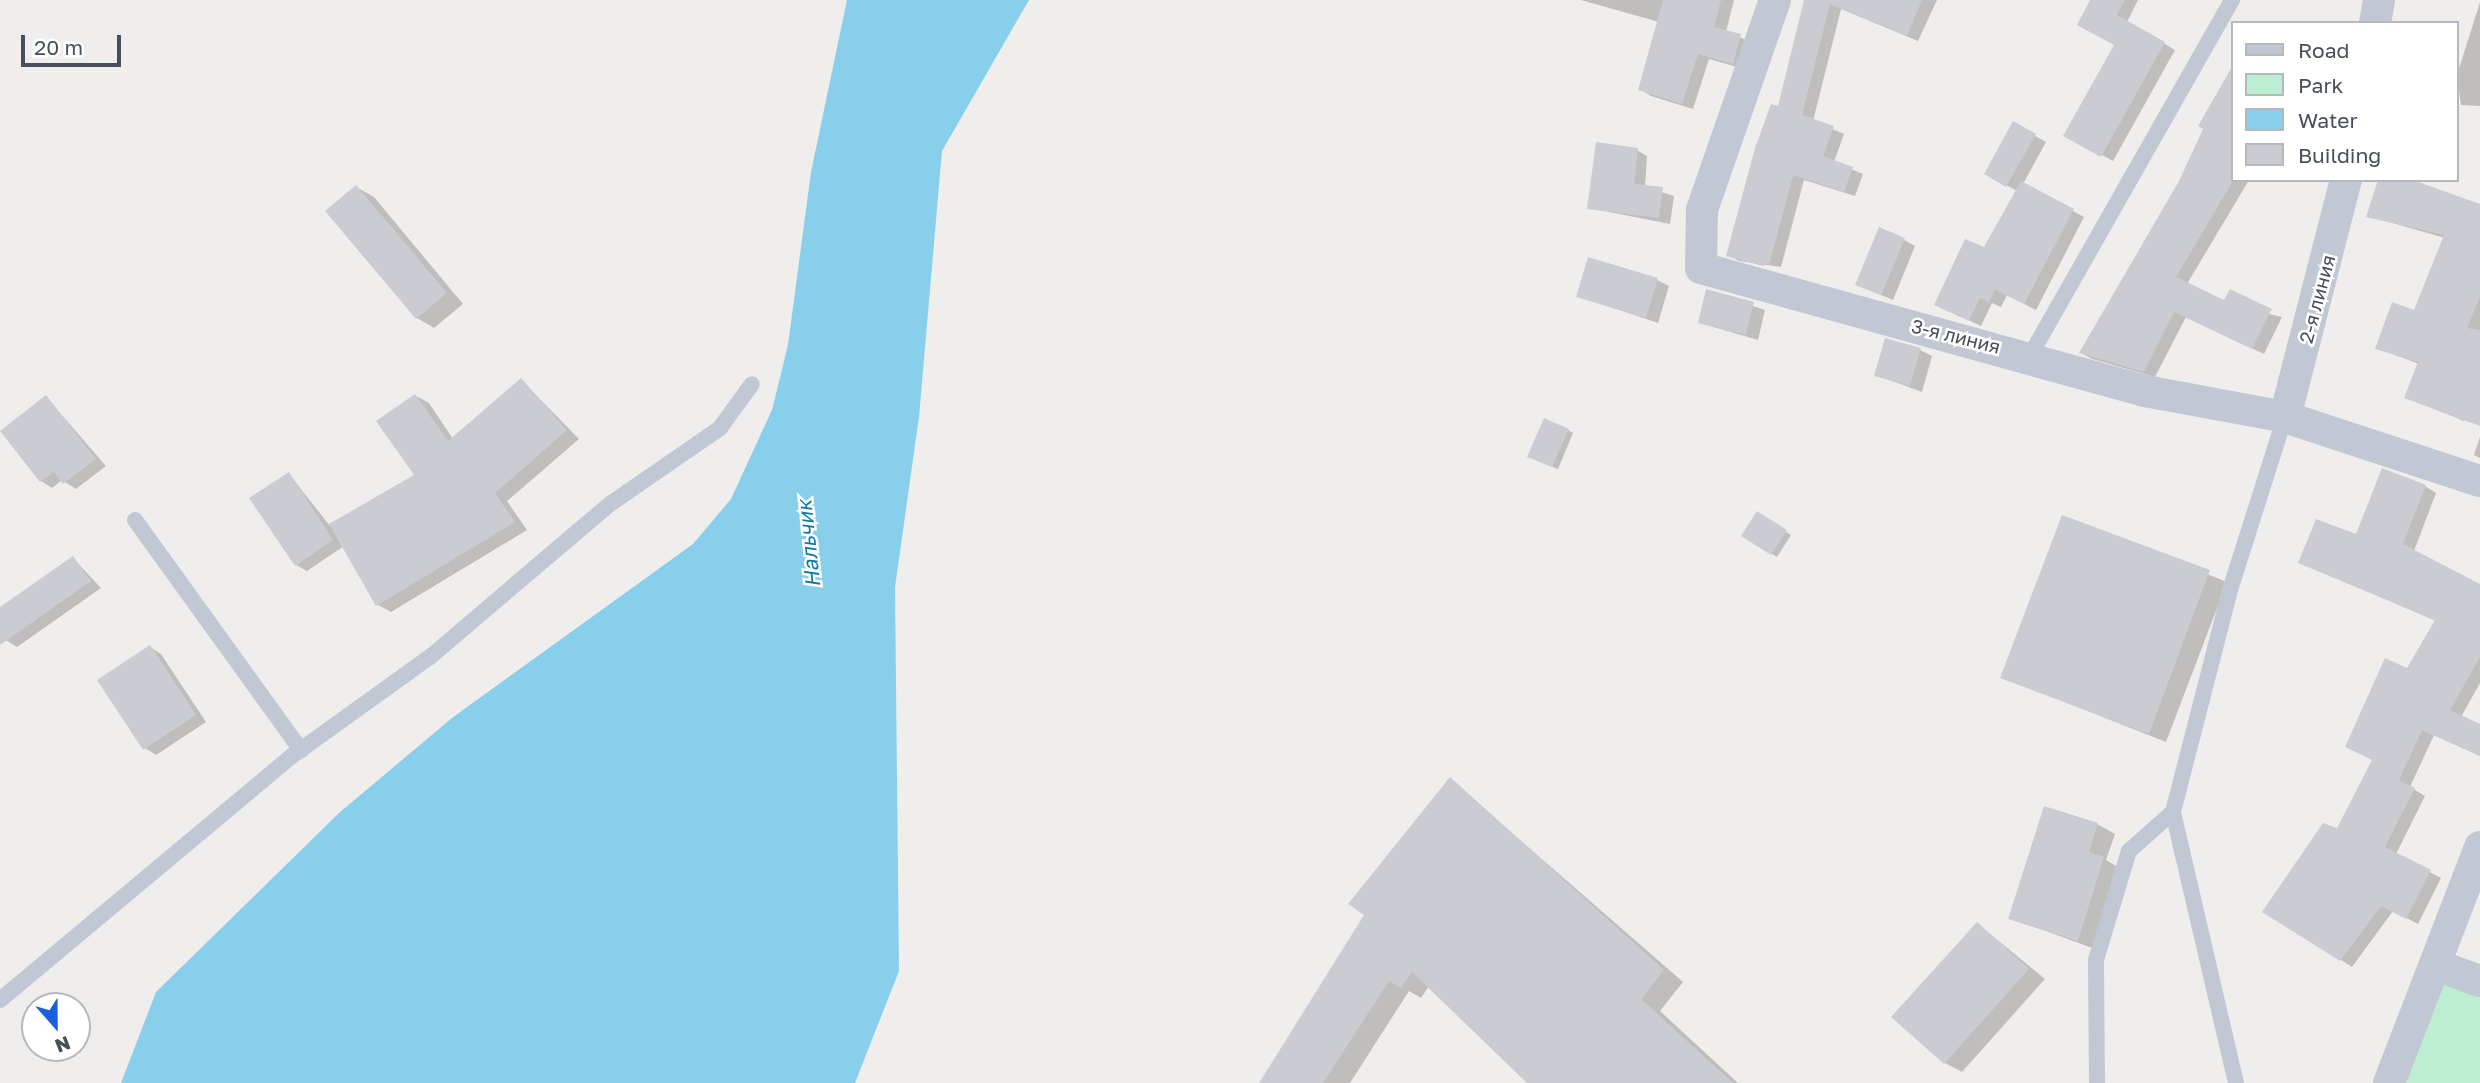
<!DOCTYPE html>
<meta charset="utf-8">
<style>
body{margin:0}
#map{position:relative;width:2480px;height:1083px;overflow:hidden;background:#f0eded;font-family:"Golos Text",sans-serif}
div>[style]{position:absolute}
.green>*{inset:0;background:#bbeed3}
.water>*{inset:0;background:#88cfeb}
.shadow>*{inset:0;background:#0003}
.building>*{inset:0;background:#caccd2}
.service>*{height:16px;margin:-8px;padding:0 8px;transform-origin:8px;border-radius:8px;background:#c1c8d3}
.minor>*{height:32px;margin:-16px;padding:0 16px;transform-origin:16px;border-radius:16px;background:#c1c8d3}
span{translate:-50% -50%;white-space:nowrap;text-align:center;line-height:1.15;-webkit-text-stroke:5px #fff;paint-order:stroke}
.street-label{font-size:19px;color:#464f5a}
.water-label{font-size:21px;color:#0d7aa6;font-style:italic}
.legend{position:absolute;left:2231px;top:21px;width:228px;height:161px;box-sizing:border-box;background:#fff;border:2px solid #b5b9bd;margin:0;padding:9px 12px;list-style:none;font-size:21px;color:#464f5a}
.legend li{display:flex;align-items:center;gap:14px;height:35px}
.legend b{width:35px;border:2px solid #b5b9bd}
.north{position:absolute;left:21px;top:992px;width:70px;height:70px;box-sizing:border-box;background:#fff;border:2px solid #b5b9bd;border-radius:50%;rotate:159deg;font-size:19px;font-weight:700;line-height:28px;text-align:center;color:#464f5a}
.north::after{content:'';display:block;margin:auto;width:24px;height:32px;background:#1a60dd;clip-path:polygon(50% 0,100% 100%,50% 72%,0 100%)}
.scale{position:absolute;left:21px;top:35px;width:100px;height:32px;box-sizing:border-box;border:4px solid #464f5a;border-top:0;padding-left:9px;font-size:21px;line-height:24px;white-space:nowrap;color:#464f5a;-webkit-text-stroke:5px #fff;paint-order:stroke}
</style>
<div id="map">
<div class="green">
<div style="clip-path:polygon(2439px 966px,2480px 981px,2480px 1083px,2389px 1083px)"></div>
</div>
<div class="water">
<div style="clip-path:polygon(847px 0,1029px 0,942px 151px,919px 417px,895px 587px,899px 971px,855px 1083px,121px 1083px,156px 992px,339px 813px,452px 718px,693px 544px,731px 499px,772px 410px,788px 345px,811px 172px)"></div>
</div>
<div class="shadow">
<div style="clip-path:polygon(1581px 0,1734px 0,1726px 32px,1752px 42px,1744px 69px,1709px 59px,1693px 109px,1651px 96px,1640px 89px,1659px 22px)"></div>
<div style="clip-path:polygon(1806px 0,1937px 0,1918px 41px,1841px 9px,1813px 121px,1844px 134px,1834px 162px,1863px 174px,1855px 196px,1804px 180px,1781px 267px,1739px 261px,1728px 255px,1779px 109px)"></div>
<div style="clip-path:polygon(2092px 0,2138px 0,2127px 22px,2175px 50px,2113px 161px,2065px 135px,2116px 44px)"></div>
<div style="clip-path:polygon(2480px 2px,2480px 106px,2461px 105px,2457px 75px)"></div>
<div style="clip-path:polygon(2233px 71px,2233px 180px,2249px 180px,2187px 284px,2225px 303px,2282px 317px,2264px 354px,2186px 317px,2155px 377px,2092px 359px,2081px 353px,2180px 182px,2206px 128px,2200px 125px)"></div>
<div style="clip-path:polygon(2014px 124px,2046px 142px,2023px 184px,2084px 217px,2036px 310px,2007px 295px,2001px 307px,1992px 303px,1981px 326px,1947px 310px,2017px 191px,1986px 174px)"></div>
<div style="clip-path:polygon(1635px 149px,1647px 156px,1645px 187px,1674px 196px,1670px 224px,1589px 208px)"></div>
<div style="clip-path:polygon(356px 187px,374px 197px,463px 304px,434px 328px,417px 318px,328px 212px)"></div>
<div style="clip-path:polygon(2480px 206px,2480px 377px,2464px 421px,2406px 397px,2419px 364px,2377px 348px,2415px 312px,2445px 238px,2368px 216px)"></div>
<div style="clip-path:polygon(1904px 240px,1915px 246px,1893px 300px,1869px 290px)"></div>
<div style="clip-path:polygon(1657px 280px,1669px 286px,1658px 323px,1578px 296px)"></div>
<div style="clip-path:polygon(1708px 291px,1765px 310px,1758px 340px,1700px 323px)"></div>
<div style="clip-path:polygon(1920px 350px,1932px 356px,1922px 392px,1876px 375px)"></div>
<div style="clip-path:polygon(521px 380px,579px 439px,507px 501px,527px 530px,391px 612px,378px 605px,344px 546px,307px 571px,296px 565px,289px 474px,330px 526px,416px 475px,416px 396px,429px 403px,453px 439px)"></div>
<div style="clip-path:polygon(46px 397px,106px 466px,76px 489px,62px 480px,52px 488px,41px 481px)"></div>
<div style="clip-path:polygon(1568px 430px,1573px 433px,1558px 469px,1534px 459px)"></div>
<div style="clip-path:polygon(2480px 437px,2480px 458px,2474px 455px)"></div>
<div style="clip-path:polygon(2425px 486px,2436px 493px,2414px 551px,2480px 586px,2480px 683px,2461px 717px,2480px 726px,2480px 756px,2434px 735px,2410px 787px,2425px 796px,2396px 854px,2441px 878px,2418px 924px,2393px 911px,2352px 967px,2341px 960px,2374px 760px,2408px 671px,2436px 621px,2300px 562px,2357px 537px)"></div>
<div style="clip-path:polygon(1757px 514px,1791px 535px,1777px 557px,1744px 536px)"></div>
<div style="clip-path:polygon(2063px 517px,2227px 582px,2166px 742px,2002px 677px)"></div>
<div style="clip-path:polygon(73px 558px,101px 588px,17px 647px,6px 640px,0 609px)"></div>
<div style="clip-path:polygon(150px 647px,161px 654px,206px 722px,156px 755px,145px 748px)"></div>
<div style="clip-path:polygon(1450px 779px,1683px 982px,1660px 1011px,1738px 1083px,1530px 1083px,1429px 986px,1421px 998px,1409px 991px,1350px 1083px,1261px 1083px)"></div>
<div style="clip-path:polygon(2097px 824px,2115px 834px,2106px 860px,2121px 869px,2095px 949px,2010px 918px)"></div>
<div style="clip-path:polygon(1978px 924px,2045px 979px,1962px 1072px,1945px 1063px)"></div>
</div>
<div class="building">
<div style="clip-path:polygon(1663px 0,1721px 0,1714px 27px,1741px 34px,1733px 64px,1698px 54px,1682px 104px,1638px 90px)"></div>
<div style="clip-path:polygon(1804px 0,1922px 0,1907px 36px,1830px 4px,1802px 115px,1834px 126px,1823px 156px,1853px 167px,1844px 192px,1793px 175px,1770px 262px,1763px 266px,1726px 256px,1755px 148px,1771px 104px,1778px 106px)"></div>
<div style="clip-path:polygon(2090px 0,2125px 0,2117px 15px,2165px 42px,2101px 157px,2063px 136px,2114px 45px,2077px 25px)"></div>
<div style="clip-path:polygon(2233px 65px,2233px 181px,2176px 277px,2224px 300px,2230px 289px,2272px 309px,2252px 349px,2174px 312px,2144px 372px,2079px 353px,2179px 181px,2203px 129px,2198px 126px)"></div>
<div style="clip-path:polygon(2013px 121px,2036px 134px,2006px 187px,1984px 174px)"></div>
<div style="clip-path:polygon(1596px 142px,1638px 148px,1634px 184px,1663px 187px,1659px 218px,1587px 209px)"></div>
<div style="clip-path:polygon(2378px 180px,2413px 180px,2480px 204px,2480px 297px,2467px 328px,2480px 330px,2480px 426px,2404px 398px,2418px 362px,2375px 349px,2392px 302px,2414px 310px,2444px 235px,2366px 217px)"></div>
<div style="clip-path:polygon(2021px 181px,2074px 209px,2024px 304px,1995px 290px,1989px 302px,1980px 298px,1969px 321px,1934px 305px,1965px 239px,1984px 247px)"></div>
<div style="clip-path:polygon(356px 185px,447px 293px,416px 319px,325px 211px)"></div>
<div style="clip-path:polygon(1879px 227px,1905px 238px,1881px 295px,1855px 285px)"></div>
<div style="clip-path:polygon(1588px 257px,1658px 278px,1646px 318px,1576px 297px)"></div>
<div style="clip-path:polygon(1706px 289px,1754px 302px,1746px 335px,1698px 323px)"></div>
<div style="clip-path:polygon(1885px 338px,1921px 348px,1910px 386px,1874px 376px)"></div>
<div style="clip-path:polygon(521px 378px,567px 430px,495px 493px,515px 522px,376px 606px,329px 524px,414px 475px,376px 421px,415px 394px,448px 441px)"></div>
<div style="clip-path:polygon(46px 395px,96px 459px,63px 484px,54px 472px,40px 482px,0 431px)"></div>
<div style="clip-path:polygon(1544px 418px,1569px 429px,1552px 467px,1527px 457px)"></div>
<div style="clip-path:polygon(2382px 468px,2426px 485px,2403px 544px,2480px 584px,2480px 657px,2450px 710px,2480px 724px,2480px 756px,2422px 730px,2399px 780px,2415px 788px,2385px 847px,2431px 870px,2406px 919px,2381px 906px,2340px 961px,2262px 912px,2323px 823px,2337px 828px,2372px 760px,2345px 747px,2385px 658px,2407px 668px,2435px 620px,2298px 563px,2316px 519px,2356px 534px)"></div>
<div style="clip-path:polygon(289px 472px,333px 540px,295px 566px,249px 498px)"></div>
<div style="clip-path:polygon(1757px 511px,1787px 530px,1771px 555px,1741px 536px)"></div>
<div style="clip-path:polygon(2062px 515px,2210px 570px,2149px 734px,2000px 678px)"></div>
<div style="clip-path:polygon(73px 556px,91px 581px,0 645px,0 607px)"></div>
<div style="clip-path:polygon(150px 645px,196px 715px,143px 750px,97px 680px)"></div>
<div style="clip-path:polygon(1450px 777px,1664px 970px,1641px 999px,1733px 1083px,1527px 1083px,1412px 972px,1401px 988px,1389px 981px,1323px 1083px,1259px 1083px,1364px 915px,1348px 904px)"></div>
<div style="clip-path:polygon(2044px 806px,2098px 823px,2089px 852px,2104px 857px,2078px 941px,2008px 919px)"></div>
<div style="clip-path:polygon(1977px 922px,2029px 969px,1944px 1064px,1891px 1017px)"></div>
</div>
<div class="service">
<div style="left:2031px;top:354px;width:407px;rotate:-60.4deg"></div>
<div style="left:135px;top:520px;width:284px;rotate:54.2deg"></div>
<div style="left:0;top:1000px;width:381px;rotate:-39.9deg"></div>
<div style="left:292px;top:756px;width:170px;rotate:-35.7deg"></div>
<div style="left:430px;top:657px;width:236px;rotate:-40.4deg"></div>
<div style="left:610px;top:504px;width:134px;rotate:-34.6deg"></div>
<div style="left:720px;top:428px;width:54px;rotate:-54deg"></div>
<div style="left:2097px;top:1083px;width:123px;rotate:-90.5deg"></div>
<div style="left:2096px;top:960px;width:114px;rotate:-73.2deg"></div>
<div style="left:2129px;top:851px;width:59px;rotate:-41.6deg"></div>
<div style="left:2236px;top:1083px;width:278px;rotate:-103.1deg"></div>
<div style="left:2173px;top:812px;width:229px;rotate:-75.6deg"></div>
<div style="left:2230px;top:590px;width:182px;rotate:-72.4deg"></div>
</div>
<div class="minor">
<div style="left:1775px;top:0;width:222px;rotate:109.2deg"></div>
<div style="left:1702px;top:210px;width:58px;rotate:91deg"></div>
<div style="left:1701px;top:268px;width:461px;rotate:15.5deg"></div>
<div style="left:2145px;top:391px;width:142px;rotate:10.5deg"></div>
<div style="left:2285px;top:417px;width:205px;rotate:18.2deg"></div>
<div style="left:2375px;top:23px;width:23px;rotate:-80deg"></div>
<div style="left:2285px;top:417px;width:245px;rotate:-75.6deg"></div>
<div style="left:2439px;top:966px;width:44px;rotate:20.1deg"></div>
<div style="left:2389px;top:1083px;width:253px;rotate:-68.9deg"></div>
</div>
<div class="street-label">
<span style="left:2317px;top:299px;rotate:-75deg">2-я линия</span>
<span style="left:1956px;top:336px;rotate:14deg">3-я линия</span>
</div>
<div class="water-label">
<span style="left:808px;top:544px;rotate:-96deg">Нальчик</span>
</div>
<ul class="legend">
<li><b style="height:9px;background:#c1c8d3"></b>Road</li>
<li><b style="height:19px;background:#bbeed3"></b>Park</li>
<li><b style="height:19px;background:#88cfeb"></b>Water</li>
<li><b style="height:19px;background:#caccd2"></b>Building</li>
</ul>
<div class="north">N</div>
<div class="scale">20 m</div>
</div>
